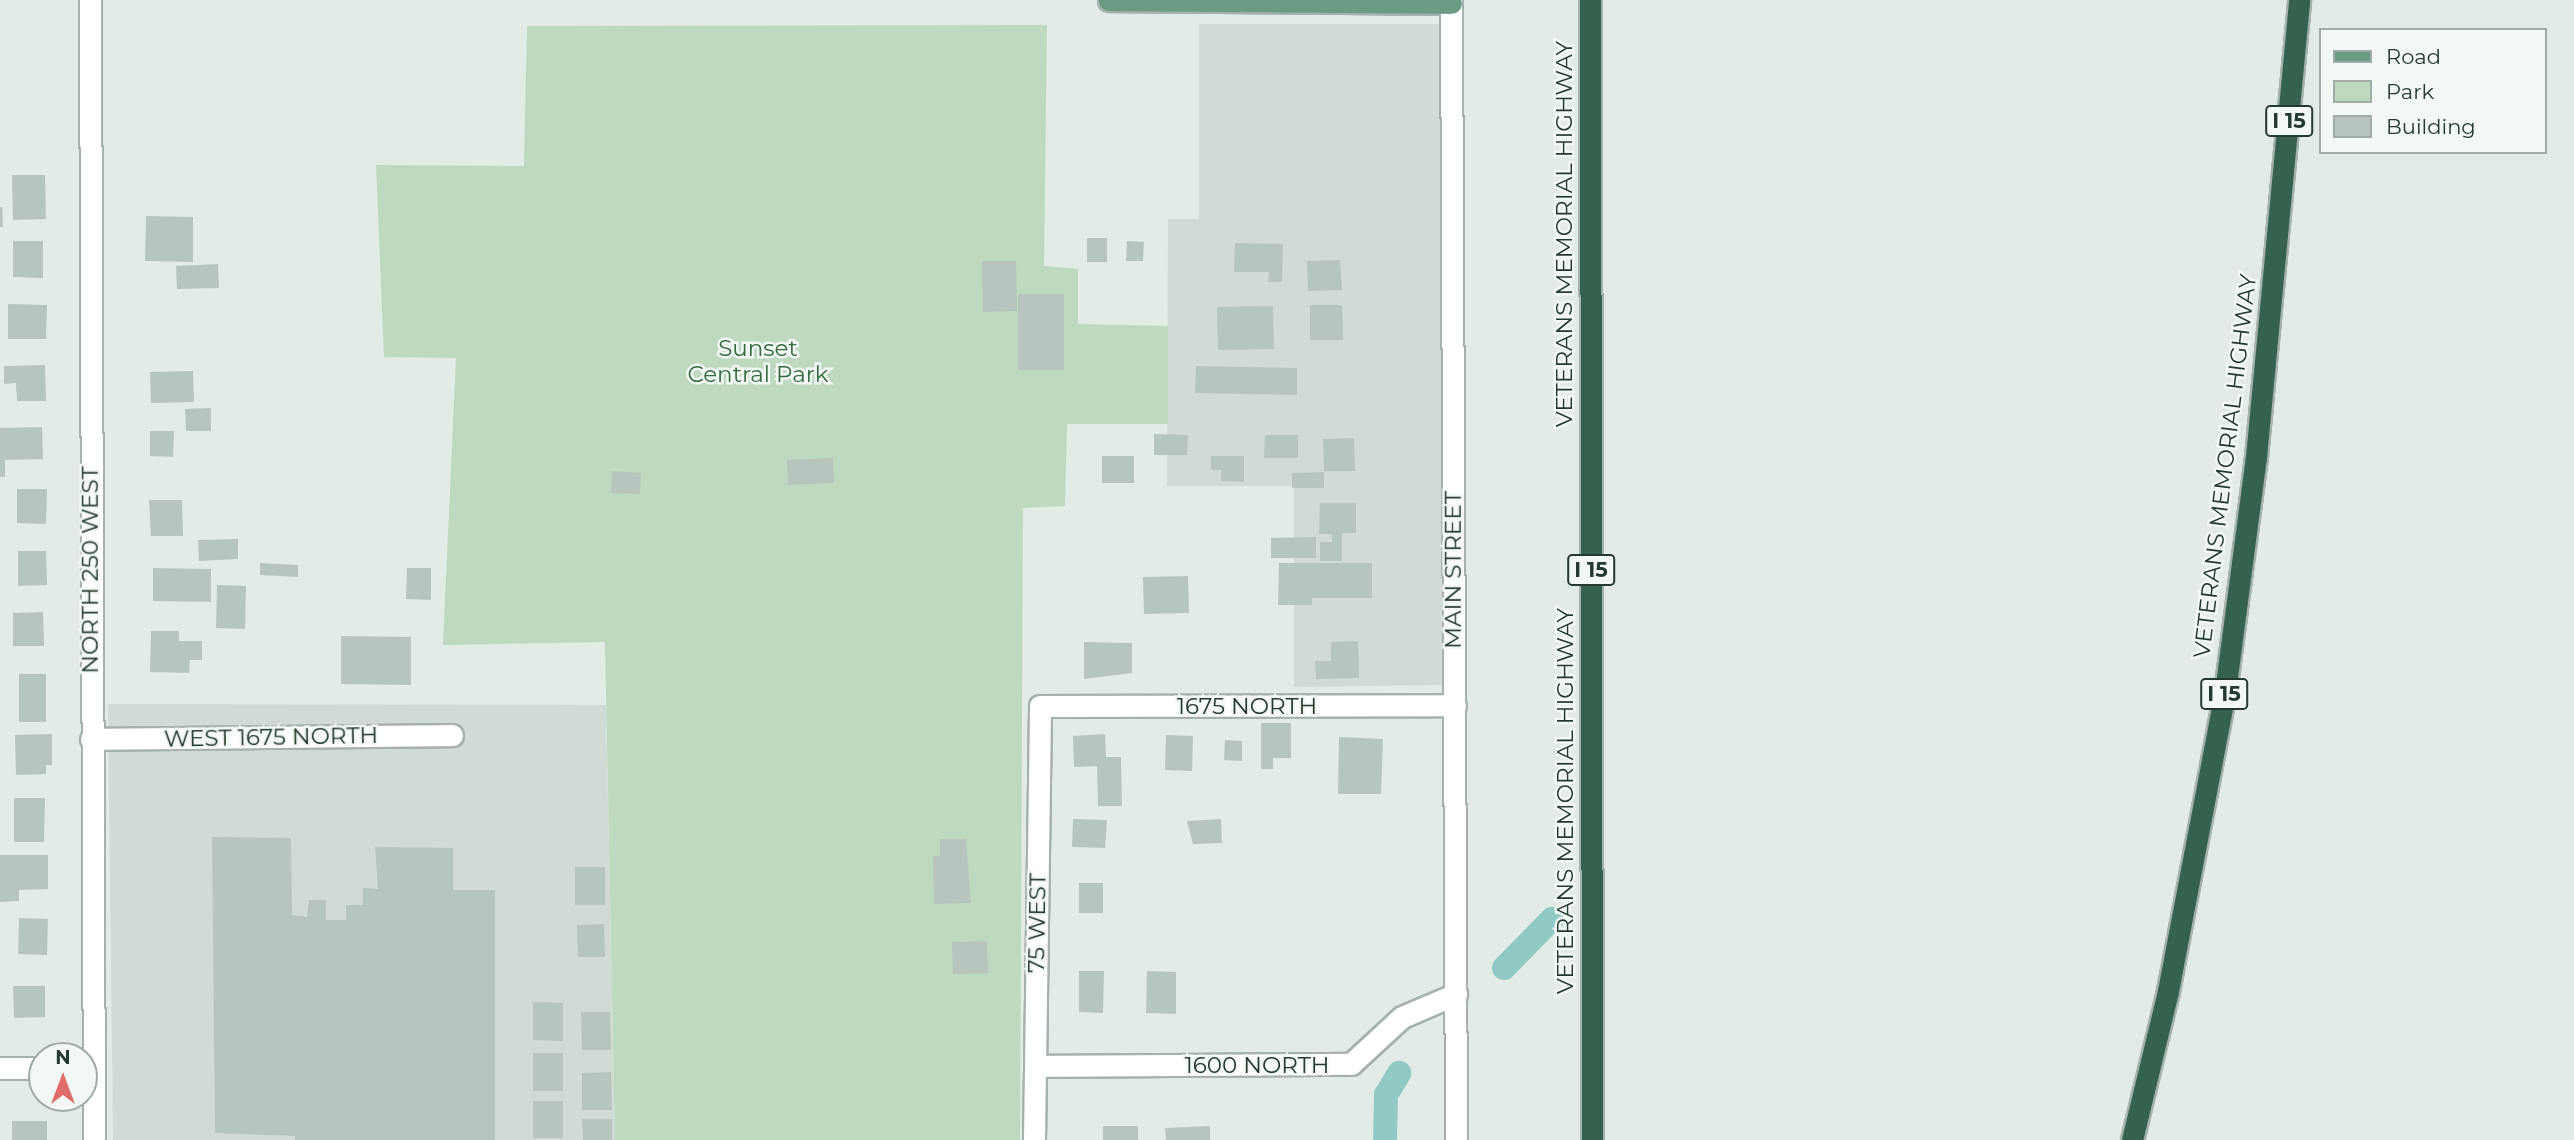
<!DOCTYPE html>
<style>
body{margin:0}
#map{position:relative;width:2574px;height:1140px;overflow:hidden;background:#e2ebe5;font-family:Montserrat,sans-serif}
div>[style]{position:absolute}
.built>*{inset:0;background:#d1dad4}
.green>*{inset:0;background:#bed9bf}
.canal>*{height:24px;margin:-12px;padding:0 12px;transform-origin:12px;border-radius:12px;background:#91c9c5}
.building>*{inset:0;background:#b8c5be}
.roads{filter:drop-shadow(2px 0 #a5b2ab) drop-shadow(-2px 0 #a5b2ab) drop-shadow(0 2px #a5b2ab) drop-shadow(0 -2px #a5b2ab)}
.street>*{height:21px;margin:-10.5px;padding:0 10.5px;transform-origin:10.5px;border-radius:10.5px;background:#fff}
.secondary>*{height:21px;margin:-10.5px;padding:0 10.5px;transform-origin:10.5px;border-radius:10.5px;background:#fff}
.primary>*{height:21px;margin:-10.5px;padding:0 10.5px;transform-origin:10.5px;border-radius:10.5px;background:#6c9b85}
.highway>*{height:21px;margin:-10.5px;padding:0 10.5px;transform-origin:10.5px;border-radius:10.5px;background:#34624e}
span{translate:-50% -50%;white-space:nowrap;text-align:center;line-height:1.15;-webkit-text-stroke:5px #f2f8f4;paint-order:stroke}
.shield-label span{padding:2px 5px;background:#f2f8f4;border:2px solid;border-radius:5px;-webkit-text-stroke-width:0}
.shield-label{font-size:21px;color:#243a2f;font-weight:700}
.street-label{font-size:23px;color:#243a2f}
.park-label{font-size:23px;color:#346b3d}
.legend{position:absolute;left:2319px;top:28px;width:228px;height:126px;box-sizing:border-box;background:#f2f8f4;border:2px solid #a0aca5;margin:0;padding:9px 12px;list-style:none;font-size:21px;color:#243a2f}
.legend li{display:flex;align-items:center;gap:14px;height:35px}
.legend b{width:35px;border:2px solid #a0aca5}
.north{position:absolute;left:28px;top:1042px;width:70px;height:70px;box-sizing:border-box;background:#f2f8f4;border:2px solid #a0aca5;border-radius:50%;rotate:0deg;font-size:19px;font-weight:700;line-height:28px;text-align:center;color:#243a2f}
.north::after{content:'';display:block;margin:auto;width:24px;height:32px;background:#e16d6a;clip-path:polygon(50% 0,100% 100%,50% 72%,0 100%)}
</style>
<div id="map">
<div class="built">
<div style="clip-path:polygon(1199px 24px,1444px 24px,1443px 685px,1294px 687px,1294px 486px,1167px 486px,1168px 219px,1199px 219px)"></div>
<div style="clip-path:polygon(108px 704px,606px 705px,615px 1140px,113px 1140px)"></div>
</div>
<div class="green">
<div style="clip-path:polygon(1047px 25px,1044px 266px,1078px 269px,1078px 324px,1168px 326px,1168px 424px,1067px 424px,1065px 506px,1023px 508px,1020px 1140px,615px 1140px,605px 642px,443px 645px,456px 358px,384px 357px,376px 165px,524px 166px,527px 26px)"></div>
</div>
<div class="canal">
<div style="left:1504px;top:968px;width:69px;rotate:-45.6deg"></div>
<div style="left:1385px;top:1140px;width:45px;rotate:-88.7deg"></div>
<div style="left:1386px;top:1095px;width:26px;rotate:-59deg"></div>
</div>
<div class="building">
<div style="clip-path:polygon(12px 175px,45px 175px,46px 219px,13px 220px)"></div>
<div style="clip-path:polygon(0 207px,2px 207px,3px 227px,0 227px)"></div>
<div style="clip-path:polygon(146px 216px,193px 217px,193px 262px,145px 261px)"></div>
<div style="clip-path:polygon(1087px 238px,1107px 238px,1107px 262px,1087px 262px)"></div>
<div style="clip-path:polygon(13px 241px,43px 241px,43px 278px,13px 277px)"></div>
<div style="clip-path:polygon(1127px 241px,1144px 242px,1143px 261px,1126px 261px)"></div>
<div style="clip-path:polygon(1235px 243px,1283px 244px,1282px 282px,1268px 282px,1269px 272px,1234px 272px)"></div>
<div style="clip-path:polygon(1340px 260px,1342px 290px,1308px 291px,1307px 261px)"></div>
<div style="clip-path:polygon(982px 261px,1016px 261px,1017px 311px,983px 312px)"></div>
<div style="clip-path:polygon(218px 264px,219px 288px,177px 289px,176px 266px)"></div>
<div style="clip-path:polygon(1018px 294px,1064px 294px,1064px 370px,1018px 370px)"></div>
<div style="clip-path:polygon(8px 304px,47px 305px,46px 339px,8px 339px)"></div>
<div style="clip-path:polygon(1310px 305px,1342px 305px,1343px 340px,1310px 340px)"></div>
<div style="clip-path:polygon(1273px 306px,1274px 349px,1218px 350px,1217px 307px)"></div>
<div style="clip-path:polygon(45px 365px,46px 401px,17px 401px,16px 383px,4px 384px,4px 366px)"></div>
<div style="clip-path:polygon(1196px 366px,1297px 368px,1297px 395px,1195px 393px)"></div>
<div style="clip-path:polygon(193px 371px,194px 402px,151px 403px,150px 372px)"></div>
<div style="clip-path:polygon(211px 408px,211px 431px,186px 431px,185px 409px)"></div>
<div style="clip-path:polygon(42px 427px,43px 459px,5px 460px,5px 477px,0 477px,0 428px)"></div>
<div style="clip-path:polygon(150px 431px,174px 431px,173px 457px,150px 456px)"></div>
<div style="clip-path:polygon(1154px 434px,1188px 435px,1187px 455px,1154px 455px)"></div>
<div style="clip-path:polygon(1265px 435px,1298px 435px,1298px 458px,1264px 458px)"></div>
<div style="clip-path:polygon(1354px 438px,1355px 471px,1324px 471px,1323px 439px)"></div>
<div style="clip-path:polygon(1102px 456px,1134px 456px,1134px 483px,1102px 483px)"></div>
<div style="clip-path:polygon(1211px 456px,1244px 456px,1244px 482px,1221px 481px,1221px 470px,1211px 470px)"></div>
<div style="clip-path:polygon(833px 458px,834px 483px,788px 485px,787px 460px)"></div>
<div style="clip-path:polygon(612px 471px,641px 473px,640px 494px,611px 493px)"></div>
<div style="clip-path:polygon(1324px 472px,1324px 488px,1292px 488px,1292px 473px)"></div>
<div style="clip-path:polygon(17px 489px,47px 489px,46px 524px,17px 523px)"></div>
<div style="clip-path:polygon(149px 500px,182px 500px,183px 536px,151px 536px)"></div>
<div style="clip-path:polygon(1320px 503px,1356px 503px,1356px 533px,1342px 533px,1342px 561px,1320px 561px,1320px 542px,1332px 542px,1332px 534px,1319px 534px)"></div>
<div style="clip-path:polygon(1316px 537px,1316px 558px,1271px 558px,1271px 538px)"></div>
<div style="clip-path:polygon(238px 539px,238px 559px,199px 561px,198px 540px)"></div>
<div style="clip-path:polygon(18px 551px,46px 551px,47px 585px,18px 586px)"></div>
<div style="clip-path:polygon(260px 563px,298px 565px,298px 577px,260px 575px)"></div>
<div style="clip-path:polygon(1279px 563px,1372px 563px,1372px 598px,1312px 598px,1312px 605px,1278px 605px)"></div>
<div style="clip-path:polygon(153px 568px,211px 569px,211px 602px,153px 601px)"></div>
<div style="clip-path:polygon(407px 568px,431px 568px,431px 600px,406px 599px)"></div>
<div style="clip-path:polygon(1188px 576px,1189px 613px,1144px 614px,1143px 577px)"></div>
<div style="clip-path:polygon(217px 585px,246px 586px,245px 629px,216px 628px)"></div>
<div style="clip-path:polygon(43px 612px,44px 646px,13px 646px,13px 613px)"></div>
<div style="clip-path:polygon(151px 631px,179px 631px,179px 641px,202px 641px,202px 660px,190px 660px,189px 673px,150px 672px)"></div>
<div style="clip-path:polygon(341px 636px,411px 637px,411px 685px,341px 684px)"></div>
<div style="clip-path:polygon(1358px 641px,1359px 678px,1316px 679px,1315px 661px,1331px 661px,1331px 642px)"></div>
<div style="clip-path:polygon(1084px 642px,1132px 643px,1132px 673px,1084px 679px)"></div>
<div style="clip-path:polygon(19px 674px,46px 674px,46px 722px,19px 722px)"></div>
<div style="clip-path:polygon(1261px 723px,1291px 723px,1291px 758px,1273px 758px,1273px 769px,1261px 769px)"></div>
<div style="clip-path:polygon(52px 734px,52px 765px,46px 765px,46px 774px,16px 775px,15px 735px)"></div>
<div style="clip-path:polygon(1105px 734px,1106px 757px,1121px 757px,1122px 806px,1098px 806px,1097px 766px,1074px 767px,1073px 736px)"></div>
<div style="clip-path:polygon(1166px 735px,1193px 736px,1192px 771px,1165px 770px)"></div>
<div style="clip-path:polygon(1339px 737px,1383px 739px,1381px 794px,1338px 794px)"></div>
<div style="clip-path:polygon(1225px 740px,1242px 741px,1242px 761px,1224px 760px)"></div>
<div style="clip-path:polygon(14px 798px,45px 798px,44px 842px,14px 842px)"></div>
<div style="clip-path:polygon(1073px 819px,1107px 820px,1105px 848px,1072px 847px)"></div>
<div style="clip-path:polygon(1221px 819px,1222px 843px,1193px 844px,1187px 821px)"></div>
<div style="clip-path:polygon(212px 837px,291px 838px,292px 915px,307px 917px,309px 900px,326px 900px,326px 920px,346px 920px,346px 905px,363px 905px,363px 888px,378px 889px,375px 847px,453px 848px,453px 890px,495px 890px,495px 1140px,295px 1140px,295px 1136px,215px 1133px)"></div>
<div style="clip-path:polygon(940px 839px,966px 839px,971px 903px,934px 904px,933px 856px,940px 856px)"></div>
<div style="clip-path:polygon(0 855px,48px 855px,48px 889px,19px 890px,19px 901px,0 902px)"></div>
<div style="clip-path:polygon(575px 867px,605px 867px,605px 905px,575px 905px)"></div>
<div style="clip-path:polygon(1079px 883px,1103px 883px,1103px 913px,1079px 913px)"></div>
<div style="clip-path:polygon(19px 918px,48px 919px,47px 955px,18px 954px)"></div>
<div style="clip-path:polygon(604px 924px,605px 957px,578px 957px,577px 925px)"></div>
<div style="clip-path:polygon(987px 941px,988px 973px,953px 974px,952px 942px)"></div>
<div style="clip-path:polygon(1079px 971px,1104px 971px,1103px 1013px,1079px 1012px)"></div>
<div style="clip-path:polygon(1147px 971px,1176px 972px,1176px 1014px,1146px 1013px)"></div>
<div style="clip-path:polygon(13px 986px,45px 986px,45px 1017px,14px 1018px)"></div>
<div style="clip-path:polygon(533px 1002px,563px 1003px,563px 1041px,533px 1040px)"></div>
<div style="clip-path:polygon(581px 1012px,610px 1012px,611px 1050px,582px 1050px)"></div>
<div style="clip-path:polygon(533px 1053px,563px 1053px,563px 1091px,533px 1091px)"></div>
<div style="clip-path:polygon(611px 1072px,612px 1110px,582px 1110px,582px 1073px)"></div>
<div style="clip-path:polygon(533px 1101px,563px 1101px,563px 1138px,533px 1138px)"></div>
<div style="clip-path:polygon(582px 1119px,612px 1119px,612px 1140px,583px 1140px)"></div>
<div style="clip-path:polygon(12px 1121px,47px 1121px,47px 1140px,12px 1140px)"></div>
<div style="clip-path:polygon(1103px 1126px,1138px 1126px,1138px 1140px,1103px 1140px)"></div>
<div style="clip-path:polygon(1210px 1126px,1210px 1140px,1166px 1140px,1165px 1128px)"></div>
</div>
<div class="roads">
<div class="street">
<div style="left:90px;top:0;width:1140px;rotate:89.8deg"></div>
<div style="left:91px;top:739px;width:361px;rotate:-0.6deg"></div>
<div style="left:1035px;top:1066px;width:316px;rotate:-0.4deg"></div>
<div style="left:1351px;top:1064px;width:69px;rotate:-42.7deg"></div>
<div style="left:1402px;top:1017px;width:59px;rotate:-23.1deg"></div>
<div style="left:0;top:1068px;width:42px"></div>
<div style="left:1034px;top:1140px;width:434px;rotate:-89.2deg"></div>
<div style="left:1040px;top:706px;width:415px;rotate:-0.1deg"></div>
</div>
<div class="secondary">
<div style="left:1451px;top:0;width:1140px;rotate:89.75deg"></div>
</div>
<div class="primary">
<div style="left:1109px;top:0;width:342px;rotate:0.5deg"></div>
</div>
<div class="highway">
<div style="left:1590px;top:0;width:1140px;rotate:89.9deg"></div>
<div style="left:2132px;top:1140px;width:153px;rotate:-76.4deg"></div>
<div style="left:2168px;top:991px;width:304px;rotate:-79.2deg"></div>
<div style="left:2225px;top:692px;width:237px;rotate:-82.5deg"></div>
<div style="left:2256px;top:457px;width:459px;rotate:-84.6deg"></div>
</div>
</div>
<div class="shield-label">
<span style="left:2289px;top:121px">I 15</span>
<span style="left:1591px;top:570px">I 15</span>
<span style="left:2224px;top:694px">I 15</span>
</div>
<div class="street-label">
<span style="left:1564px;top:234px;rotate:-90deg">VETERANS MEMORIAL HIGHWAY</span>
<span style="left:2225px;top:466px;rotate:-83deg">VETERANS MEMORIAL HIGHWAY</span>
<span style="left:90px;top:570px;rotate:-90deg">NORTH 250 WEST</span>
<span style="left:1453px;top:570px;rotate:-90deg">MAIN STREET</span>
<span style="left:1247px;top:706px">1675 NORTH</span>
<span style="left:271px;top:737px;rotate:-1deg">WEST 1675 NORTH</span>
<span style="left:1565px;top:801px;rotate:-90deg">VETERANS MEMORIAL HIGHWAY</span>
<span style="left:1037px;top:923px;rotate:-89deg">75 WEST</span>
<span style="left:1257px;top:1065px">1600 NORTH</span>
</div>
<div class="park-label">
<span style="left:758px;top:361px">Sunset<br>Central Park</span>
</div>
<ul class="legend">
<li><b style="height:9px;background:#6c9b85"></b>Road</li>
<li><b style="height:19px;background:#bed9bf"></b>Park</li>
<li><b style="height:19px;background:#b8c5be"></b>Building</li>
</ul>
<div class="north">N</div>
</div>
